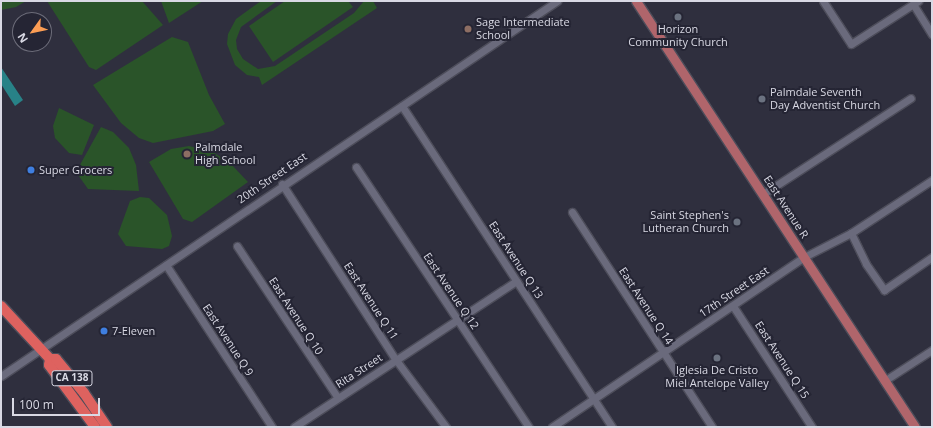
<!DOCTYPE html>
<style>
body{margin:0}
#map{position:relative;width:933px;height:428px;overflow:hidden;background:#2f2f3e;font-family:"Open Sans",sans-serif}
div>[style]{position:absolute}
.green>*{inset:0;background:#2a5429}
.water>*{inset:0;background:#288287}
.roads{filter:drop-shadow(1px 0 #4d4d5a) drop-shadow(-1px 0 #4d4d5a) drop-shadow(0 1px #4d4d5a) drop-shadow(0 -1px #4d4d5a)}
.minor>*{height:7px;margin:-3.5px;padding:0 3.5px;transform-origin:3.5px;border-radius:3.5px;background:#6a6a7c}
.major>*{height:9px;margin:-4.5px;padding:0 4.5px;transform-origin:4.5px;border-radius:4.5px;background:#b0656b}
.highway>*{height:10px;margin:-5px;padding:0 5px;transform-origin:5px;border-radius:5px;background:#de625f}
.dots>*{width:11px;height:11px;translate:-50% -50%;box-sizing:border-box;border:2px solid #252534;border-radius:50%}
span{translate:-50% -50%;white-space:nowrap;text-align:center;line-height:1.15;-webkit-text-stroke:4px #252534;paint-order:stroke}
.shield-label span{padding:1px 3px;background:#252534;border:1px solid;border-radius:3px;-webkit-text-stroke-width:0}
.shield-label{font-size:10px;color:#d9d9e4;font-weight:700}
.poi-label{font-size:11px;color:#d9d9e4}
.left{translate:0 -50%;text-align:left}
.right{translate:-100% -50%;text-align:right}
.street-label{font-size:11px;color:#d9d9e4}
.frame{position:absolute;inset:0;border:2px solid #d9d9e4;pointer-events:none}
.north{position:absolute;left:12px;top:12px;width:40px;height:40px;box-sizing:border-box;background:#252534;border:1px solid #6d6d7a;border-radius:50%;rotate:237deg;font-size:11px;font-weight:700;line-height:16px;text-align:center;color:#d9d9e4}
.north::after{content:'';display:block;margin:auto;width:14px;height:18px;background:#fc9d54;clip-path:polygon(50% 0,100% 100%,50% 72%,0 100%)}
.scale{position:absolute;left:12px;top:398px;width:88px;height:18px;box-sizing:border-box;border:2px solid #d9d9e4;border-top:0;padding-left:5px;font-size:12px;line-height:14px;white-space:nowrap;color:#d9d9e4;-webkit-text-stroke:3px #252534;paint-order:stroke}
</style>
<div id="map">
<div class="green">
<div style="clip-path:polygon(1px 1px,26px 1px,16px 7px,1px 10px)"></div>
<div style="clip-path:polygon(47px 1px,142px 1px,163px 25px,96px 70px,89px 67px)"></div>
<div style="clip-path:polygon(161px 1px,203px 1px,169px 23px)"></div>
<div style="clip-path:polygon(261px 1px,277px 1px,241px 27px,236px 40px,237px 49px,243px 59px,258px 69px,275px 66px,354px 13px,364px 1px,373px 1px,377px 8px,262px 85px,259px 77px,247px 75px,235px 65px,227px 44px,228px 34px,236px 19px)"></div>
<div style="clip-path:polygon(285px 1px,348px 1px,353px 7px,273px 62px,249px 26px)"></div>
<div style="clip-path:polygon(172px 37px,188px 42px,209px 95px,225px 124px,213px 131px,153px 143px,139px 138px,121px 123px,93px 85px)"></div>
<div style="clip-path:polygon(59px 108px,94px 125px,82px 155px,69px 153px,55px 138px,53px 126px)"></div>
<div style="clip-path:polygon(101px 127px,113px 132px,129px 148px,136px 165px,139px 191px,88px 189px,76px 172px)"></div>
<div style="clip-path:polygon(189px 146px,213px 152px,230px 163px,248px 182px,192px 222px,183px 219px,149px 162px,171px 149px)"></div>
<div style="clip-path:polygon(140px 197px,149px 198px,167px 215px,172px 236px,169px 246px,162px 249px,126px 246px,118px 234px,130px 201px)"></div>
</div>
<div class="water">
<div style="clip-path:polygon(1px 67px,23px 100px,15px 106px,1px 84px)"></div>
</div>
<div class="roads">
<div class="minor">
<div style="left:823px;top:1px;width:51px;rotate:56.9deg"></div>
<div style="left:851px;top:44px;width:80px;rotate:-32.7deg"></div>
<div style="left:913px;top:4px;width:36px;rotate:58deg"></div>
<div style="left:402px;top:106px;width:384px;rotate:56.8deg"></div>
<div style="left:356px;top:167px;width:312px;rotate:56.4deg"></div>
<div style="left:282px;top:184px;width:210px;rotate:57.1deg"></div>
<div style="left:396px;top:360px;width:84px;rotate:53.3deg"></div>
<div style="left:763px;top:194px;width:176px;rotate:-33deg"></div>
<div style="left:572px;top:212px;width:257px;rotate:56.9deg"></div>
<div style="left:851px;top:233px;width:34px;rotate:64deg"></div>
<div style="left:866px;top:264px;width:32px;rotate:55deg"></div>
<div style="left:884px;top:290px;width:58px;rotate:-34.5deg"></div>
<div style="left:237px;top:246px;width:182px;rotate:56.4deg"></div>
<div style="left:166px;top:265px;width:194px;rotate:56.8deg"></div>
<div style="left:733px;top:306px;width:145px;rotate:56.9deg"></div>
<div style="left:1px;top:376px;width:671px;rotate:-34deg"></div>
<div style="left:884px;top:381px;width:57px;rotate:-32.9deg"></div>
<div style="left:294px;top:427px;width:266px;rotate:-33.3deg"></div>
<div style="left:552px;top:427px;width:304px;rotate:-34deg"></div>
<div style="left:804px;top:257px;width:53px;rotate:-27.1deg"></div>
<div style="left:851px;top:233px;width:97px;rotate:-33.2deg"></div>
</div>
<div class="major">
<div style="left:636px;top:1px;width:509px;rotate:56.78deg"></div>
</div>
<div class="highway">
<div style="left:1px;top:306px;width:72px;rotate:47.2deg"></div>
<div style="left:50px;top:359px;width:6px;rotate:99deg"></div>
<div style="left:49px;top:365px;width:77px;rotate:53.4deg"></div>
<div style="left:50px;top:359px;width:6px"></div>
<div style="left:56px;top:359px;width:44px;rotate:50.5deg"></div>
<div style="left:84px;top:393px;width:41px;rotate:55.9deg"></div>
</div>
</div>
<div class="dots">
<div style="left:678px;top:17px;background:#6b7280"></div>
<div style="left:468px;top:29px;background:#8d6e63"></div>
<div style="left:762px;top:99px;background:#6b7280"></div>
<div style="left:187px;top:154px;background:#8d6e63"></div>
<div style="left:31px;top:170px;background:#3f7fe0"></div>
<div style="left:737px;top:222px;background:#6b7280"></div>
<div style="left:104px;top:331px;background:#3f7fe0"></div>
<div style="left:717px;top:358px;background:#6b7280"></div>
</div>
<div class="shield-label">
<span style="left:72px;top:378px">CA 138</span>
</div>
<div class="poi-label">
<span class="left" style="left:476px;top:29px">Sage Intermediate<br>School</span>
<span style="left:678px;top:36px">Horizon<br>Community Church</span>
<span class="left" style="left:770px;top:99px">Palmdale Seventh<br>Day Adventist Church</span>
<span class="left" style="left:195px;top:154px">Palmdale<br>High School</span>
<span class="left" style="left:39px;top:170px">Super Grocers</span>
<span class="right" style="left:729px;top:222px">Saint Stephen's<br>Lutheran Church</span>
<span class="left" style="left:112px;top:331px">7-Eleven</span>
<span style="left:717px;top:377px">Iglesia De Cristo<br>Miel Antelope Valley</span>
</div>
<div class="street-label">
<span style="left:272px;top:178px;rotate:-34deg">20th Street East</span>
<span style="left:786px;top:207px;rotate:57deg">East Avenue R</span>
<span style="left:516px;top:260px;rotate:57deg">East Avenue Q 13</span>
<span style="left:451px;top:291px;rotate:56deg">East Avenue Q 12</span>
<span style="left:734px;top:292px;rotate:-34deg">17th Street East</span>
<span style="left:371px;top:301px;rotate:57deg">East Avenue Q 11</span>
<span style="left:646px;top:306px;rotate:57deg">East Avenue Q 14</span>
<span style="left:296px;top:316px;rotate:57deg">East Avenue Q 10</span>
<span style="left:228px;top:340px;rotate:57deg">East Avenue Q 9</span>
<span style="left:782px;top:360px;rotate:57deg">East Avenue Q 15</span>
<span style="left:359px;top:371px;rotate:-33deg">Rita Street</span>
</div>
<div class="frame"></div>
<div class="north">N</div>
<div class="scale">100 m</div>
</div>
